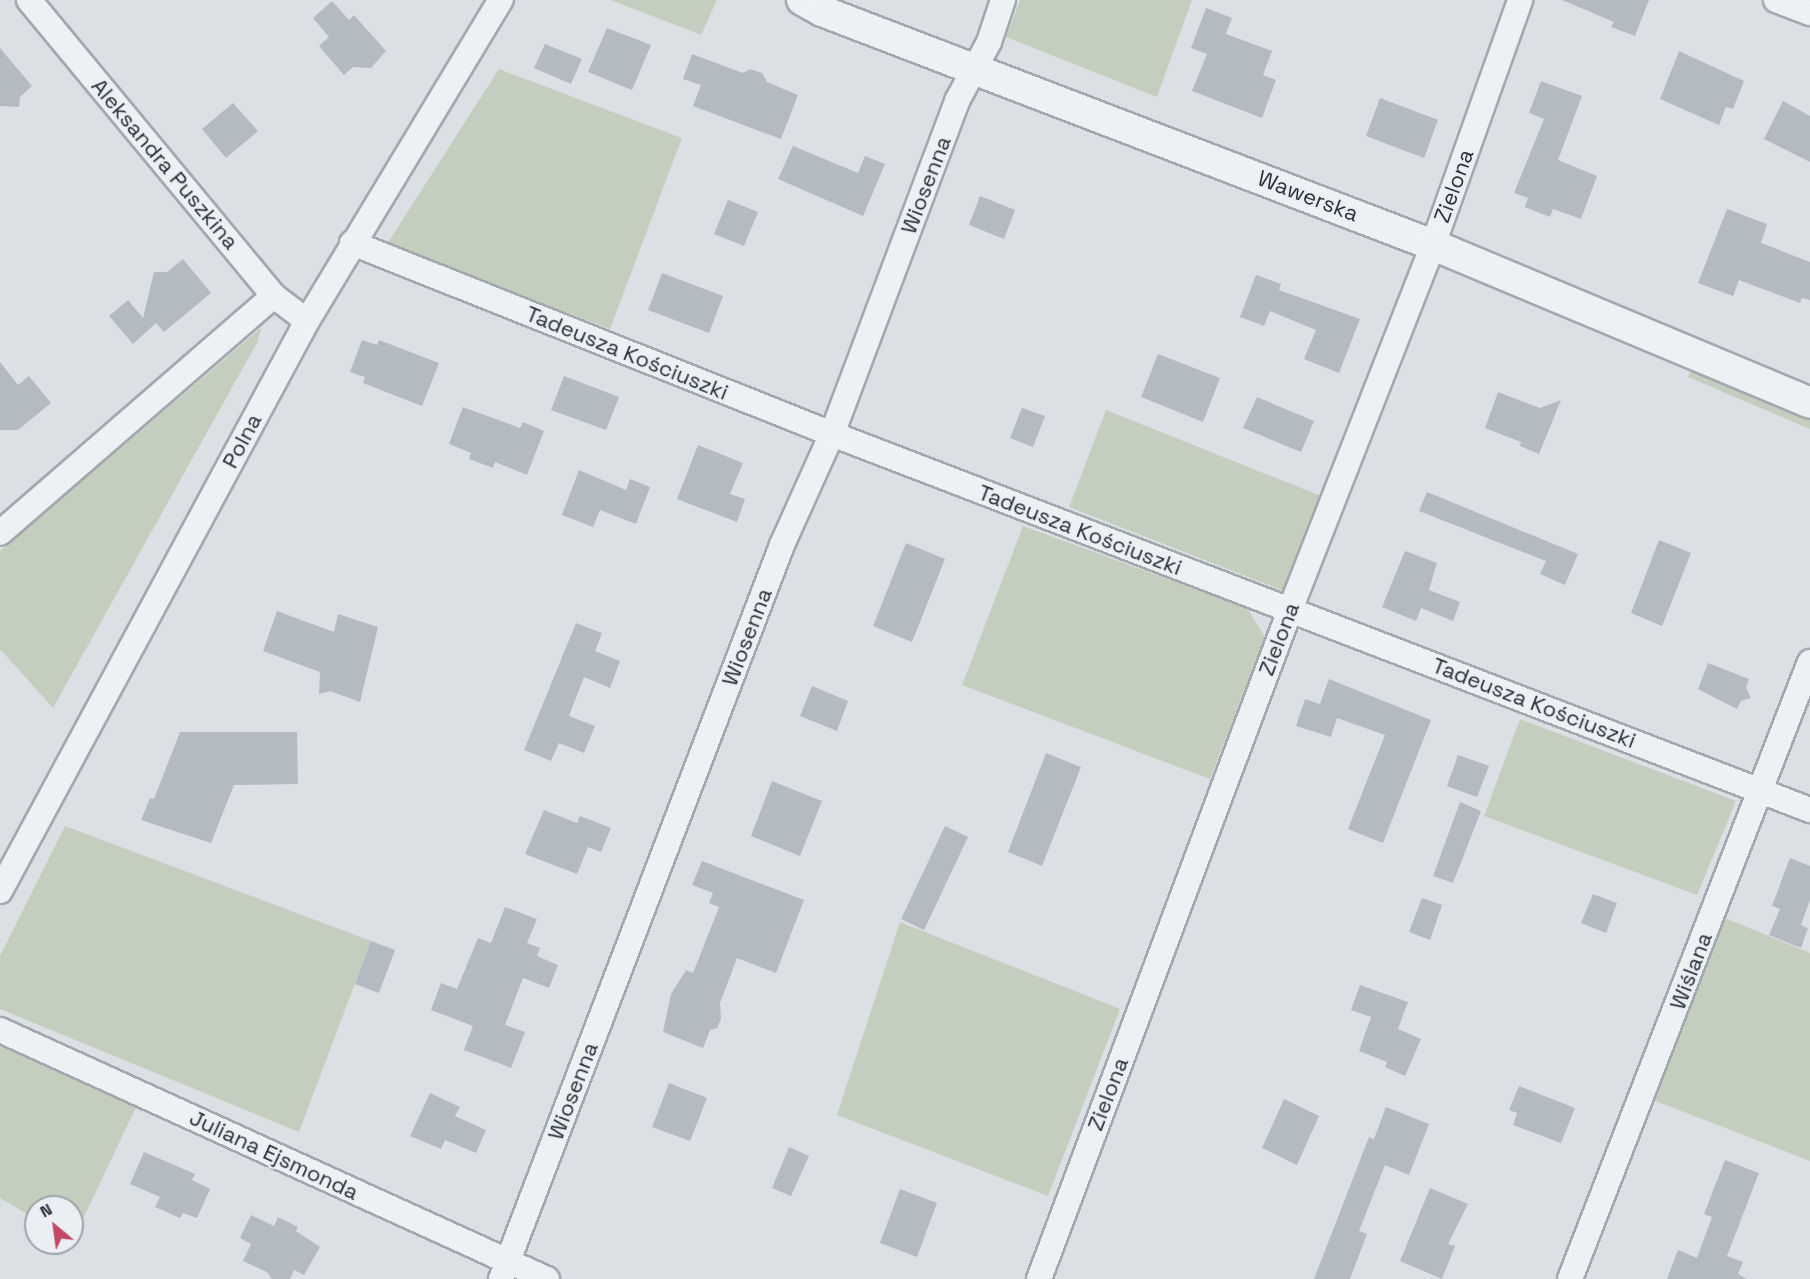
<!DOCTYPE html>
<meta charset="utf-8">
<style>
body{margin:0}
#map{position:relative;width:1810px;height:1279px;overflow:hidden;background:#dce0e5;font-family:"Space Grotesk",sans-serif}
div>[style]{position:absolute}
.green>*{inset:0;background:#c3cebe}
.building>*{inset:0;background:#b4bac1}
.roads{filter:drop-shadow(2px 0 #a2a8ae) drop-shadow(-2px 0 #a2a8ae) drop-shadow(0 2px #a2a8ae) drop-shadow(0 -2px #a2a8ae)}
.minor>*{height:24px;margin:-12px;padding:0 12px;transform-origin:12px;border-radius:12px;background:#eef1f4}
.tertiary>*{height:30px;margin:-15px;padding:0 15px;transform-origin:15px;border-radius:15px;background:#eef1f4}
span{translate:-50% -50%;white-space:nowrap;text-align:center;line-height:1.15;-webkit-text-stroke:4.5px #ebeff3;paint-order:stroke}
.street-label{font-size:22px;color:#27303a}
.north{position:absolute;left:24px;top:1195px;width:60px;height:60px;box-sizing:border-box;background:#ebeff3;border:2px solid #9da3a9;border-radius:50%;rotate:331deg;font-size:16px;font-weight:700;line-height:24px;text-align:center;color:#27303a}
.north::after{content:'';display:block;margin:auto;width:21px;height:27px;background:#c44765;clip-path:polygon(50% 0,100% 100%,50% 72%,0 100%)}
</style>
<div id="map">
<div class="green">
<div style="clip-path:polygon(611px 0,717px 0,701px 35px)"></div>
<div style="clip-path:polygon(1020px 0,1192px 0,1157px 97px,1006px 37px)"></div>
<div style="clip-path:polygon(499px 69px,682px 138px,610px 329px,387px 244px)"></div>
<div style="clip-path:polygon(261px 328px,258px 341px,53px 708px,0 649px,0 551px)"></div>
<div style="clip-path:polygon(1693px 368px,1810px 416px,1810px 429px,1688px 377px)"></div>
<div style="clip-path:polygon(1106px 410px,1321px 496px,1284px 591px,1069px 507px)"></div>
<div style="clip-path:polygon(1023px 526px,1247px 608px,1265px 637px,1210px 779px,962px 685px)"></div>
<div style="clip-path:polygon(1520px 719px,1736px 801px,1697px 895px,1484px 816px)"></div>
<div style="clip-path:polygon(65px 826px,371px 941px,299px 1132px,0 1009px,0 956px)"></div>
<div style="clip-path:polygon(1725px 918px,1810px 953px,1810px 1161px,1653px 1100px)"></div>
<div style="clip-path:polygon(900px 922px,1120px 1009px,1048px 1196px,837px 1115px)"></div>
<div style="clip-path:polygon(0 1044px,136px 1107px,73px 1240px,72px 1207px,36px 1207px,36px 1219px,0 1198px)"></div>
</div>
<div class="building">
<div style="clip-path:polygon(1562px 0,1649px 0,1635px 36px,1611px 27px,1614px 22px)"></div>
<div style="clip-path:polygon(332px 1px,349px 20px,354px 15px,386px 51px,371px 68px,353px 67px,344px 75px,319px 46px,329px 37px,313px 18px)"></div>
<div style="clip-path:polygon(1206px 8px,1232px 18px,1226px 34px,1272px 51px,1263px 75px,1276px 80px,1262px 118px,1192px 91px,1207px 54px,1191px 48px)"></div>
<div style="clip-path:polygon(607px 28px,651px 45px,632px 90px,588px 72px)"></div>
<div style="clip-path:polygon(545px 44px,582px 59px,571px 84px,534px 68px)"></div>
<div style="clip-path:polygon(0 48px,32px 86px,20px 97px,19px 107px,0 106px)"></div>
<div style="clip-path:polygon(1679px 51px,1744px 81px,1733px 109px,1726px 107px,1719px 125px,1660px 99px)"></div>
<div style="clip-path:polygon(692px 54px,743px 73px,750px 69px,762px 73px,767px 82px,798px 95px,781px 139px,693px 106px,701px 85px,683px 79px)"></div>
<div style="clip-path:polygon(1541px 81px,1582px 96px,1558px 160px,1597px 176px,1581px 219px,1553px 209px,1550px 217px,1525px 207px,1528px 198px,1514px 193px,1544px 119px,1529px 113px)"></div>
<div style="clip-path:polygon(1380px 98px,1438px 120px,1424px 158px,1366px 136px)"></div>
<div style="clip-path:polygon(1783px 101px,1810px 116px,1810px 162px,1764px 139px)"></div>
<div style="clip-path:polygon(233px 103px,258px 131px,226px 158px,202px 129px)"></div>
<div style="clip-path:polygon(793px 146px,858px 173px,865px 156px,885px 164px,863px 216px,778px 179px)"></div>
<div style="clip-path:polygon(980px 196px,1015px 210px,1004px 239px,969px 225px)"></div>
<div style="clip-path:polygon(728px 200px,758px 212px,744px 246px,714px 234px)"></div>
<div style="clip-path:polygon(1727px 209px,1767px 224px,1761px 243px,1810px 262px,1810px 300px,1802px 298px,1800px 303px,1739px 280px,1733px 296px,1698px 283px)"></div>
<div style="clip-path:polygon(183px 259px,211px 293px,164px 332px,156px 323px,133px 344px,109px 316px,128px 300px,143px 318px,154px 272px,167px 272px)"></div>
<div style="clip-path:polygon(662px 273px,723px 296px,709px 333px,648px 310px)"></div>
<div style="clip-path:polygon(1256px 275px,1281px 284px,1279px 290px,1360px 319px,1339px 373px,1304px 359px,1316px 330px,1270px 311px,1264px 326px,1240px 317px)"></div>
<div style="clip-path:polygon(362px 340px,377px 345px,379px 340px,439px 363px,422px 406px,363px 383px,365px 377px,350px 372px)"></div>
<div style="clip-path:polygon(1158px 354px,1220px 378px,1203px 422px,1141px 397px)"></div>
<div style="clip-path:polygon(0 362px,18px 385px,29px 376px,51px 403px,18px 430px,0 430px)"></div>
<div style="clip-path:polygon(564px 376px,619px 397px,606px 430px,551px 410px)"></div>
<div style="clip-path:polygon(1498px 392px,1540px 408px,1561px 400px,1539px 454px,1520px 446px,1521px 442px,1485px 428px)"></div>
<div style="clip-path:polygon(1257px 397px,1314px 421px,1301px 452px,1243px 428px)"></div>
<div style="clip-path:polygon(463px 407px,520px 428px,523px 422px,544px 431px,527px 475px,495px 462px,493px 468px,469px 459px,471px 453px,449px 444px)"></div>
<div style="clip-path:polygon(1022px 408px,1045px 416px,1033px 447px,1010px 438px)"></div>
<div style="clip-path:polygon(698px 445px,743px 463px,730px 494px,745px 499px,737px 522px,677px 499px)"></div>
<div style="clip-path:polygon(579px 470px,626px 490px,630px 479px,650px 487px,636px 524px,600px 510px,593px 527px,562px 515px)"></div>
<div style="clip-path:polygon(1427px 492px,1578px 554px,1565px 585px,1540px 574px,1546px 561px,1419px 511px)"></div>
<div style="clip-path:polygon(1659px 540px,1691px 553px,1662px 626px,1631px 613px)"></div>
<div style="clip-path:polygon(906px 543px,945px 559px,912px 642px,873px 626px)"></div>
<div style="clip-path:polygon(1405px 551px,1437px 563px,1429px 590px,1460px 602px,1453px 621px,1421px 608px,1416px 621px,1382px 607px)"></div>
<div style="clip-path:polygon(277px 611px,334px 632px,338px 614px,378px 627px,360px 702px,330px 691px,319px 694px,320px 672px,263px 651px)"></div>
<div style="clip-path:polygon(576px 623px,602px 633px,595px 651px,620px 661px,610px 688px,584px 677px,569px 716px,595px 726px,584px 753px,559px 743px,551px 761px,524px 750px)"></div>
<div style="clip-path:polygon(1708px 663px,1749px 679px,1746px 687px,1751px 698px,1741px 701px,1737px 709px,1698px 689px)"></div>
<div style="clip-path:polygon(1329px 679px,1431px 720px,1383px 843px,1348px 829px,1385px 735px,1337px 718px,1331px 737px,1296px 726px,1305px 699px,1320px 704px)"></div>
<div style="clip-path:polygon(812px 686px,848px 701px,837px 731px,800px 716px)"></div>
<div style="clip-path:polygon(180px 732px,297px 732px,298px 784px,234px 785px,211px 843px,141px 820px,150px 798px,154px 799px)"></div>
<div style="clip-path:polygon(1046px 753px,1081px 767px,1042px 866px,1008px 852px)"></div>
<div style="clip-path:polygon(1458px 755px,1489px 766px,1477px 797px,1447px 786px)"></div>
<div style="clip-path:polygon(772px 781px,822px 801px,800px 856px,751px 836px)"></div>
<div style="clip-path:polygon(1460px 802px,1481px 811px,1453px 883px,1433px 876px)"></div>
<div style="clip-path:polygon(544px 810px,577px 823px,580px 816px,611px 828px,601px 852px,588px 847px,577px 874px,525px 854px)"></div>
<div style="clip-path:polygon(945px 826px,968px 837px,924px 930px,901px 919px)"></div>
<div style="clip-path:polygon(1790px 858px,1810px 866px,1810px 900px,1801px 925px,1808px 928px,1801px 948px,1769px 935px,1780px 909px,1772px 906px)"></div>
<div style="clip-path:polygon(702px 861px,804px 900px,776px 973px,737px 958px,720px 1003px,721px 1019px,717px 1028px,710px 1030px,703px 1048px,663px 1032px,671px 994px,686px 970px,693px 973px,719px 907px,709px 903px,713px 893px,692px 885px)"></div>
<div style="clip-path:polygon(1593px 894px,1617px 903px,1606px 933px,1581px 923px)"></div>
<div style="clip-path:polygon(1422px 898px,1442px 905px,1430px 940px,1409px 932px)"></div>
<div style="clip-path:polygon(505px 907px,537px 919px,527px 943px,540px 948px,537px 956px,558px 965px,549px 988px,523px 978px,505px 1025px,525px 1032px,511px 1068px,464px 1050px,473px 1026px,431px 1010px,441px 983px,457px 989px,478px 938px,491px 943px)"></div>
<div style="clip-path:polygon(371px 941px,395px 950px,379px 993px,355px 984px)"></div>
<div style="clip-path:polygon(1360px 985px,1408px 1002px,1398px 1029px,1421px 1039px,1405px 1076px,1385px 1067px,1387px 1062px,1359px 1051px,1371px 1017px,1351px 1010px)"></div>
<div style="clip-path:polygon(669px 1083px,707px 1098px,690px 1141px,652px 1127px)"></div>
<div style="clip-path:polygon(1519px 1086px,1575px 1108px,1561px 1143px,1513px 1125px,1517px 1113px,1509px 1110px)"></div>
<div style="clip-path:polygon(430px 1093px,460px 1107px,455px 1116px,486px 1130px,476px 1153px,445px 1140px,441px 1149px,410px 1136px)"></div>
<div style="clip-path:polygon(1284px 1099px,1319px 1116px,1297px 1165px,1262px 1148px)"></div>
<div style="clip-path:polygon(1386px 1107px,1429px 1124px,1409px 1175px,1385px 1165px,1359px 1231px,1367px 1234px,1350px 1279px,1314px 1279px,1369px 1137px,1374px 1139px)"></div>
<div style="clip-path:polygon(789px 1147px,809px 1156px,791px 1196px,772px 1188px)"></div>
<div style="clip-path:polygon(144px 1152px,195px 1174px,192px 1180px,210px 1189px,197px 1218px,183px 1213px,180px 1218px,155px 1207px,160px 1197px,130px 1184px)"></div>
<div style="clip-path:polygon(1725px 1160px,1759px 1173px,1727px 1256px,1743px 1262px,1738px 1274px,1747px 1279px,1667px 1279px,1678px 1250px,1697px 1258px,1712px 1217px,1704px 1214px)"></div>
<div style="clip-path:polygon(1430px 1188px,1468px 1204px,1448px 1244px,1455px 1246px,1442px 1279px,1400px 1261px)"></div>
<div style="clip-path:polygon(900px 1189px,937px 1203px,917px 1257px,880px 1243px)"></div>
<div style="clip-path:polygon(251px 1215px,274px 1226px,278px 1217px,298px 1227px,296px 1231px,320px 1247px,304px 1275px,294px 1270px,290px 1279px,272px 1279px,267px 1272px,243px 1261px,251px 1244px,240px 1238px)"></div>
</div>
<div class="roads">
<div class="minor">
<div style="left:29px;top:0;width:384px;rotate:50.4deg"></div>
<div style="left:274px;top:296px;width:41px;rotate:37.1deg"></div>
<div style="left:1776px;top:0;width:36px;rotate:21deg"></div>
<div style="left:352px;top:243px;width:517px;rotate:21.7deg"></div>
<div style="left:832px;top:434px;width:1048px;rotate:21.03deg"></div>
<div style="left:0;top:533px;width:362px;rotate:-40.9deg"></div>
<div style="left:0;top:891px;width:647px;rotate:-61.69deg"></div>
<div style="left:307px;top:321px;width:375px;rotate:-58.9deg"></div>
<div style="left:0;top:1030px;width:601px;rotate:24.48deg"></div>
<div style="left:501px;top:1279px;width:786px;rotate:-69.05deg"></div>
<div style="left:782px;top:545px;width:122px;rotate:-65.8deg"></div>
<div style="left:832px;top:434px;width:356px;rotate:-69.4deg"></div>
<div style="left:957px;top:101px;width:67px;rotate:-61.5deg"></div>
<div style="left:989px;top:42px;width:44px;rotate:-71.6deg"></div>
<div style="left:1039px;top:1279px;width:715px;rotate:-69.43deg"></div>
<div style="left:1290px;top:610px;width:392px;rotate:-68.6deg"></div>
<div style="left:1433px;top:245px;width:260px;rotate:-70.4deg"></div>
<div style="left:1570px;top:1279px;width:662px;rotate:-68.75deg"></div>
</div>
<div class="tertiary">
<div style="left:802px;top:0;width:23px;rotate:29deg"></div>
<div style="left:822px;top:11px;width:654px;rotate:20.96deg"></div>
<div style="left:1433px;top:245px;width:409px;rotate:22.7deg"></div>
</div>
</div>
<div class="street-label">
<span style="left:165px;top:164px;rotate:50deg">Aleksandra Puszkina</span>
<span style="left:926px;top:185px;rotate:-69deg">Wiosenna</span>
<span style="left:1454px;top:186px;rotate:-70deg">Zielona</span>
<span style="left:1308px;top:196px;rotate:21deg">Wawerska</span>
<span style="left:627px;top:353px;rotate:22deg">Tadeusza Kościuszki</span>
<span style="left:242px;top:441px;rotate:-62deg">Polna</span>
<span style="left:1080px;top:530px;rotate:21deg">Tadeusza Kościuszki</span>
<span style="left:747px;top:637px;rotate:-69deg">Wiosenna</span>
<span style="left:1279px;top:639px;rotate:-69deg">Zielona</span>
<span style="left:1534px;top:703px;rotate:21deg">Tadeusza Kościuszki</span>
<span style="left:1691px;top:971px;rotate:-69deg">Wiślana</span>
<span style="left:573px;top:1091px;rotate:-69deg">Wiosenna</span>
<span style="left:1108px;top:1094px;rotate:-69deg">Zielona</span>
<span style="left:274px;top:1155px;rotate:25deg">Juliana Ejsmonda</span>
</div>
<div class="north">N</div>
</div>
